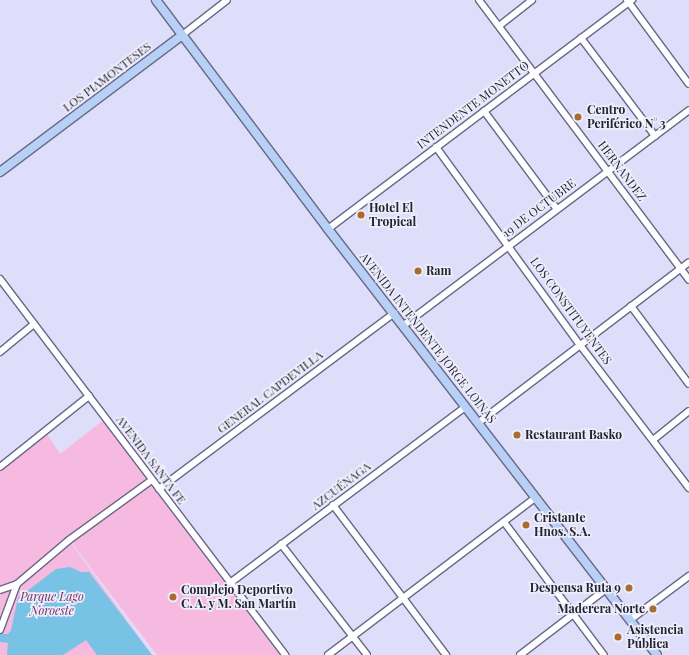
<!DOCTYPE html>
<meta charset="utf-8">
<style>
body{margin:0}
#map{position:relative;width:689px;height:655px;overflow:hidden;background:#dedefa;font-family:"Playfair Display",serif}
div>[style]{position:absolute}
.green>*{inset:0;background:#f6b9e0}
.water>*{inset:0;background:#78c2e6}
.roads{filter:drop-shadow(1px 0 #696887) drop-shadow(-1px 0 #696887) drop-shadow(0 1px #696887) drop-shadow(0 -1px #696887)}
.minor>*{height:6px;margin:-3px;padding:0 3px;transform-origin:3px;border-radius:3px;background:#fff}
.major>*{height:8px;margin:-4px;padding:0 4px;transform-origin:4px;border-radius:4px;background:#b8d0f5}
.dots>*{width:11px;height:11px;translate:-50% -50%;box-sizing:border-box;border:2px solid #ededfb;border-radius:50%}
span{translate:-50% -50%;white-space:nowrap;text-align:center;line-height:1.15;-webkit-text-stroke:3.5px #ededfb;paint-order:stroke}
.street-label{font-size:12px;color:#242431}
.poi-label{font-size:12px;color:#242431;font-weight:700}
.left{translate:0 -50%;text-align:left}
.right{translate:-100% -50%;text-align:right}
.park-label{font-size:12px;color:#772e62;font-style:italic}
</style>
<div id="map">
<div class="green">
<div style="clip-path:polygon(106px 418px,152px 480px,69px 540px,152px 655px,0 655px,0 467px,45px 431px,60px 454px)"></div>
<div style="clip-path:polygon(150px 484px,280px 655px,157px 655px,72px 543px)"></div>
</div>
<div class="water">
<div style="clip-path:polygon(70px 567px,81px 572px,89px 572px,152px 655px,97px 655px,86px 640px,63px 655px,7px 655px,8px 643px,0 642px,0 634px,8px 634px,11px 630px,18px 598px,56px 569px)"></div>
</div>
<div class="roads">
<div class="minor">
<div style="left:479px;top:0;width:350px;rotate:53.1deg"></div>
<div style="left:627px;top:0;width:104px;rotate:53.6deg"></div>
<div style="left:499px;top:26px;width:42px;rotate:-38.2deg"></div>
<div style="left:181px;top:36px;width:58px;rotate:-38deg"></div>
<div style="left:581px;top:38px;width:123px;rotate:52.9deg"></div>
<div style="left:484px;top:111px;width:121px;rotate:53.4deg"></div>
<div style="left:436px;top:147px;width:245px;rotate:54deg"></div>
<div style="left:580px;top:345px;width:180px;rotate:52.7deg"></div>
<div style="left:328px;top:229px;width:381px;rotate:-37deg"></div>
<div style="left:0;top:279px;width:472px;rotate:52.8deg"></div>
<div style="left:631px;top:306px;width:97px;rotate:53.4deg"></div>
<div style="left:404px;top:325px;width:357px;rotate:-37deg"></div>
<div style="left:0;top:352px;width:44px;rotate:-39.5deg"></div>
<div style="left:478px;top:423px;width:265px;rotate:-37.3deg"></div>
<div style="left:653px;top:440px;width:46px;rotate:-38.9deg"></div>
<div style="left:0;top:467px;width:114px;rotate:-38.6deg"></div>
<div style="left:159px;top:489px;width:294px;rotate:-36.8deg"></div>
<div style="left:333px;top:505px;width:188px;rotate:53deg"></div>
<div style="left:504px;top:522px;width:166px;rotate:53.1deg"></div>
<div style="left:281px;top:544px;width:140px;rotate:52.2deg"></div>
<div style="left:230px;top:583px;width:294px;rotate:-36.8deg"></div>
<div style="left:0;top:590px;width:18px;rotate:-19deg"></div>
<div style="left:17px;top:584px;width:68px;rotate:-40.2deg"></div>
<div style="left:69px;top:540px;width:102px;rotate:-35.9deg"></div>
<div style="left:630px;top:620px;width:74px;rotate:-36.7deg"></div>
<div style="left:0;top:630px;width:49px;rotate:-69.7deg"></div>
<div style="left:328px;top:655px;width:260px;rotate:-37.2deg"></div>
<div style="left:520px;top:655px;width:108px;rotate:-37.5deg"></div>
</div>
<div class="major">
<div style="left:156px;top:0;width:286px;rotate:53.1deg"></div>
<div style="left:328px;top:229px;width:538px;rotate:52.32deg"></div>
<div style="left:0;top:172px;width:226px;rotate:-36.9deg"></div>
</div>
</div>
<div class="dots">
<div style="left:578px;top:117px;background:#a96c30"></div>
<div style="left:361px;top:215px;background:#a96c30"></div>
<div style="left:418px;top:271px;background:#a96c30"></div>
<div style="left:517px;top:435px;background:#a96c30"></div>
<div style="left:526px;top:525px;background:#a96c30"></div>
<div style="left:629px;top:588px;background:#a96c30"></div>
<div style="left:173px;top:597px;background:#a96c30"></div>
<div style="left:653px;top:609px;background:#a96c30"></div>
<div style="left:618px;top:637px;background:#a96c30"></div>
</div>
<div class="street-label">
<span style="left:107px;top:77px;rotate:-37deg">LOS PIAMONTESES</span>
<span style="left:473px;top:105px;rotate:-37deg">INTENDENTE MONETTO</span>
<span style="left:622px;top:171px;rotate:53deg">HERNANDEZ</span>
<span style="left:539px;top:208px;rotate:-37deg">19 DE OCTUBRE</span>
<span style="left:571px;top:311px;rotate:54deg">LOS CONSTITUYENTES</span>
<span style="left:428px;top:338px;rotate:52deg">AVENIDA INTENDENTE JORGE LOINAS</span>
<span style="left:270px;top:392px;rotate:-37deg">GENERAL CAPDEVILLA</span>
<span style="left:151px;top:460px;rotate:53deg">AVENIDA SANTA FE</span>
<span style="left:341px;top:486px;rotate:-37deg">AZCUÉNAGA</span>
</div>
<div class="poi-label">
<span class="left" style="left:587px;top:117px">Centro<br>Periférico N° 3</span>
<span class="left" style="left:369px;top:215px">Hotel El<br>Tropical</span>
<span class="left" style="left:426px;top:271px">Ram</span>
<span class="left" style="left:525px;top:435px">Restaurant Basko</span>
<span class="left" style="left:534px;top:525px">Cristante<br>Hnos. S.A.</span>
<span class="right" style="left:621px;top:588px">Despensa Ruta 9</span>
<span class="left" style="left:181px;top:597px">Complejo Deportivo<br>C. A. y M. San Martín</span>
<span class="right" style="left:645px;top:609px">Maderera Norte</span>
<span class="left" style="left:627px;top:637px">Asistencia<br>Pública</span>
</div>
<div class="park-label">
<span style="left:52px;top:604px">Parque Lago<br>Noroeste</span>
</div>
</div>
